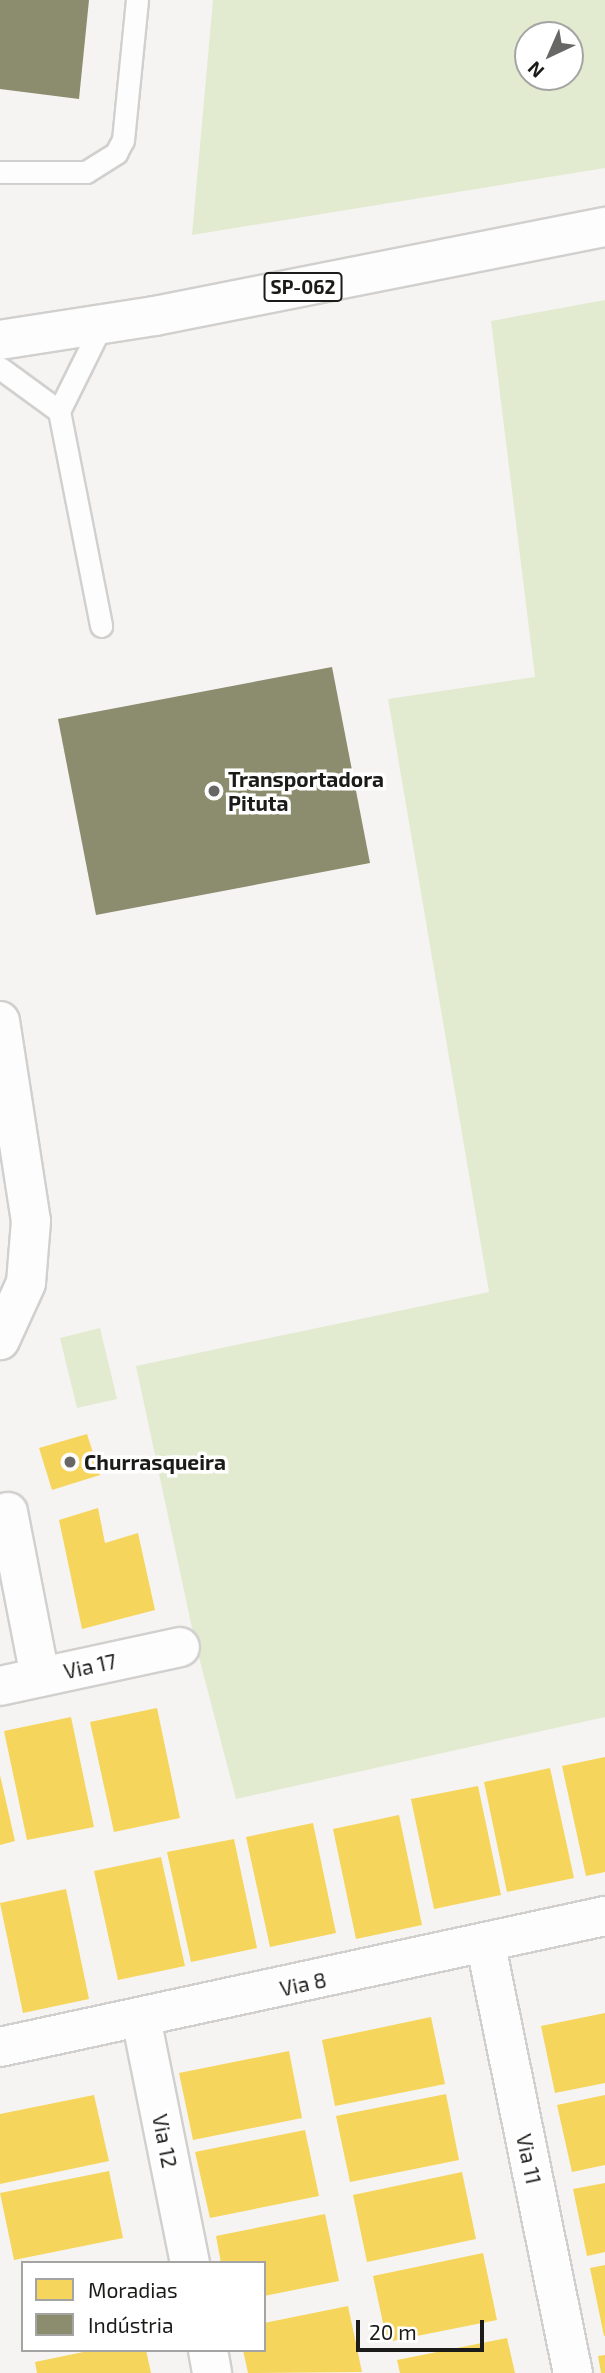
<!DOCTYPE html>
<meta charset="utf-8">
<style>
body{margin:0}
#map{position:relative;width:605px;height:2373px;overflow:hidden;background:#f5f4f2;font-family:"Exo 2",sans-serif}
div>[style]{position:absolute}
.green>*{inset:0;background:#e2ebd0}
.homes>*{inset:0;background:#f6d55c}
.industry>*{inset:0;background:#8c8c6e}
.roads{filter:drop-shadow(2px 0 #d1d0cf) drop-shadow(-2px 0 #d1d0cf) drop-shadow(0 2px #d1d0cf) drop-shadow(0 -2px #d1d0cf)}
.lane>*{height:21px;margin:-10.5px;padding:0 10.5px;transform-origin:10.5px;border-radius:10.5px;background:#fefdfd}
.street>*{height:38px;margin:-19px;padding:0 19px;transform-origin:19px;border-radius:19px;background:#fefdfd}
.secondary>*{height:38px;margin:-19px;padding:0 19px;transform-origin:19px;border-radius:19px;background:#fefdfd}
.primary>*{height:38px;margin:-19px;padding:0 19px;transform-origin:19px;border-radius:19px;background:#fefdfd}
.dots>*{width:19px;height:19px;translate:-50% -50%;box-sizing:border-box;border:4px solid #fff;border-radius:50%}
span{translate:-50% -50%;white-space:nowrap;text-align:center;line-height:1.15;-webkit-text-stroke:7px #fff;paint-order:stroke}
.shield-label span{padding:2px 5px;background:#fff;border:2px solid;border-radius:5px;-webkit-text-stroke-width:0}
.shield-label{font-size:19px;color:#1b1b19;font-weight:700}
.poi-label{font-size:21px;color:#1b1b19;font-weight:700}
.left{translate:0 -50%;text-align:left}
.street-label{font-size:21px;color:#1b1b19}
.legend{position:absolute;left:21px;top:2261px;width:245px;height:91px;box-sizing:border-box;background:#fff;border:2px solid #a4a4a3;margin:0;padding:9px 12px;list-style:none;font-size:21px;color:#1b1b19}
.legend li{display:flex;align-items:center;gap:14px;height:35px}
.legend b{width:35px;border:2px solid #a4a4a3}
.north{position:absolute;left:514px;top:21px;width:70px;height:70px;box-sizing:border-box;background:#fff;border:2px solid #a4a4a3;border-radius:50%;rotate:224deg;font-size:19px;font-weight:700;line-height:28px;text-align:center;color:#1b1b19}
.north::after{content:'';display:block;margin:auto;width:24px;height:32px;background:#676765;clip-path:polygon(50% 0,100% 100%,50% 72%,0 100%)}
.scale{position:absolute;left:356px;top:2320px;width:128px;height:32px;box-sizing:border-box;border:4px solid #1b1b19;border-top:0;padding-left:9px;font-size:21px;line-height:24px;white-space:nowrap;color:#1b1b19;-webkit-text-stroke:5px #fff;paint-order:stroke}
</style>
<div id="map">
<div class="green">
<div style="clip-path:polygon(evenodd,213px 0,605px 0,605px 168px,192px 235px,213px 0,528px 35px,570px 35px,570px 77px,528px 77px,528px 35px)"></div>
<div style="clip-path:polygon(605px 300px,605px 1717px,236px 1799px,195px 1642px,136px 1366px,489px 1292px,388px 699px,535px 677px,491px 321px)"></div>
<div style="clip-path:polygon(100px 1328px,117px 1399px,77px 1408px,60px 1338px)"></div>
</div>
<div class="homes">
<div style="clip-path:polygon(87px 1434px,100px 1475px,52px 1490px,39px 1448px)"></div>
<div style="clip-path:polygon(98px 1508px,105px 1543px,138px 1533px,155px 1610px,82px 1629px,59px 1520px)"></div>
<div style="clip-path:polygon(157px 1708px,180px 1818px,114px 1832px,90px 1722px)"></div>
<div style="clip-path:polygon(71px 1717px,94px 1827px,27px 1840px,4px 1731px)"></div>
<div style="clip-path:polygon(605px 1757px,605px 1872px,586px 1876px,562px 1766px)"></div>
<div style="clip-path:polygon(550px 1768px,574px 1878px,507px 1892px,484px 1782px)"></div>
<div style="clip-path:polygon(0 1775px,15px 1841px,0 1845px)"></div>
<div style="clip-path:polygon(478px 1786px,501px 1895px,434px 1909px,411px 1799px)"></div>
<div style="clip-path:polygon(399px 1815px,422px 1925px,356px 1939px,333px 1829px)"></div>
<div style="clip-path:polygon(313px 1823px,336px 1933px,270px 1947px,246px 1837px)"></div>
<div style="clip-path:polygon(234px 1839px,257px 1948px,191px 1962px,167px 1852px)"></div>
<div style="clip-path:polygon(161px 1857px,185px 1966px,118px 1980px,94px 1871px)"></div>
<div style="clip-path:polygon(66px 1889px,89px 1999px,23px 2013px,0 1903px)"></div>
<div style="clip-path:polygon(605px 2013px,605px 2083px,555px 2093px,541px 2026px)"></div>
<div style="clip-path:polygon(431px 2017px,445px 2084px,335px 2106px,322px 2040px)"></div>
<div style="clip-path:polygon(289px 2051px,302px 2118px,193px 2140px,179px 2073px)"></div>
<div style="clip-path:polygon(446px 2094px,459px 2160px,350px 2182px,336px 2116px)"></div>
<div style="clip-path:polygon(94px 2095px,109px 2161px,0 2184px,0 2114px)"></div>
<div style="clip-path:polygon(605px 2095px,605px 2165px,572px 2172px,557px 2105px)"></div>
<div style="clip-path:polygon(305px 2130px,319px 2196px,210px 2218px,195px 2152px)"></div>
<div style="clip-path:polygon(109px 2171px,123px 2238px,14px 2260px,0 2193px)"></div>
<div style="clip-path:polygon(462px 2172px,476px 2239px,367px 2262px,353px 2195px)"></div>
<div style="clip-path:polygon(605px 2183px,605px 2252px,587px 2256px,573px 2189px)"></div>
<div style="clip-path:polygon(325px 2214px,339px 2281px,264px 2296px,264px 2263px,221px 2263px,216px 2236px)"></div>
<div style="clip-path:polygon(483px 2253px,497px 2320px,387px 2342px,373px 2276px)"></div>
<div style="clip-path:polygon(605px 2265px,605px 2336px,604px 2336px,590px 2268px)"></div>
<div style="clip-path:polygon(348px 2306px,362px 2372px,248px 2373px,243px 2350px,264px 2350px,264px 2323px)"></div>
<div style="clip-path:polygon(507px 2338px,515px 2373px,400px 2373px,397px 2360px)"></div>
<div style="clip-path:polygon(93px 2350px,146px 2350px,151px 2373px,37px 2373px,35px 2362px)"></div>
<div style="clip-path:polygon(605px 2355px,605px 2373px,601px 2373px,598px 2356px)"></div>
</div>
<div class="industry">
<div style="clip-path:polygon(0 0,89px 0,79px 99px,0 89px)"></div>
<div style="clip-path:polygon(332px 667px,370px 863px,96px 915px,58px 719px)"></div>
</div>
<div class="roads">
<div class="lane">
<div style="left:0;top:172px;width:86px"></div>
<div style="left:86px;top:172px;width:36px;rotate:-32deg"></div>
<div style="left:116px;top:153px;width:15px;rotate:-62deg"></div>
<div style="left:123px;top:140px;width:141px;rotate:-84.3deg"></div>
<div style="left:0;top:368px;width:73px;rotate:36.1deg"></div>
<div style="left:59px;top:411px;width:219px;rotate:78.9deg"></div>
<div style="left:59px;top:411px;width:97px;rotate:-63.7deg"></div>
</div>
<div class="street">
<div style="left:8px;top:1512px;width:168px;rotate:79deg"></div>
<div style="left:0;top:1686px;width:184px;rotate:-12.2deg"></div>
<div style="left:486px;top:1946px;width:436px;rotate:78.5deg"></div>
<div style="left:141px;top:2018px;width:250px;rotate:78.7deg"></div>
<div style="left:0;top:2047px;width:619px;rotate:-12.22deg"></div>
<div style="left:208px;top:2350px;width:23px;rotate:80deg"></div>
</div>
<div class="secondary">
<div style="left:0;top:1021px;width:202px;rotate:81.2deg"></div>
<div style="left:31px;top:1221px;width:62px;rotate:94.6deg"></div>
<div style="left:26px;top:1283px;width:63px;rotate:114.5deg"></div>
</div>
<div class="primary">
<div style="left:0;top:340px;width:157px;rotate:-8.8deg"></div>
<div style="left:155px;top:316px;width:459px;rotate:-11.2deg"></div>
</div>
</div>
<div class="dots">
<div style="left:214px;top:791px;background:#676765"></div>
<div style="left:70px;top:1462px;background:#676765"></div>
</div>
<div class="shield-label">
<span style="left:303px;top:287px">SP-062</span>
</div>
<div class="poi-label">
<span class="left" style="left:228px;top:791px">Transportadora<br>Pituta</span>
<span class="left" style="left:84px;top:1462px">Churrasqueira</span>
</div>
<div class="street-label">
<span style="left:90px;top:1666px;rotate:-12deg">Via 17</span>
<span style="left:303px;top:1984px;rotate:-12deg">Via 8</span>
<span style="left:165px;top:2141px;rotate:79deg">Via 12</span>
<span style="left:529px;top:2159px;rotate:78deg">Via 11</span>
</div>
<ul class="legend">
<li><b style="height:19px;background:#f6d55c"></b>Moradias</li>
<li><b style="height:19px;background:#8c8c6e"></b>Indústria</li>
</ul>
<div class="north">N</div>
<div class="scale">20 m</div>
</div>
